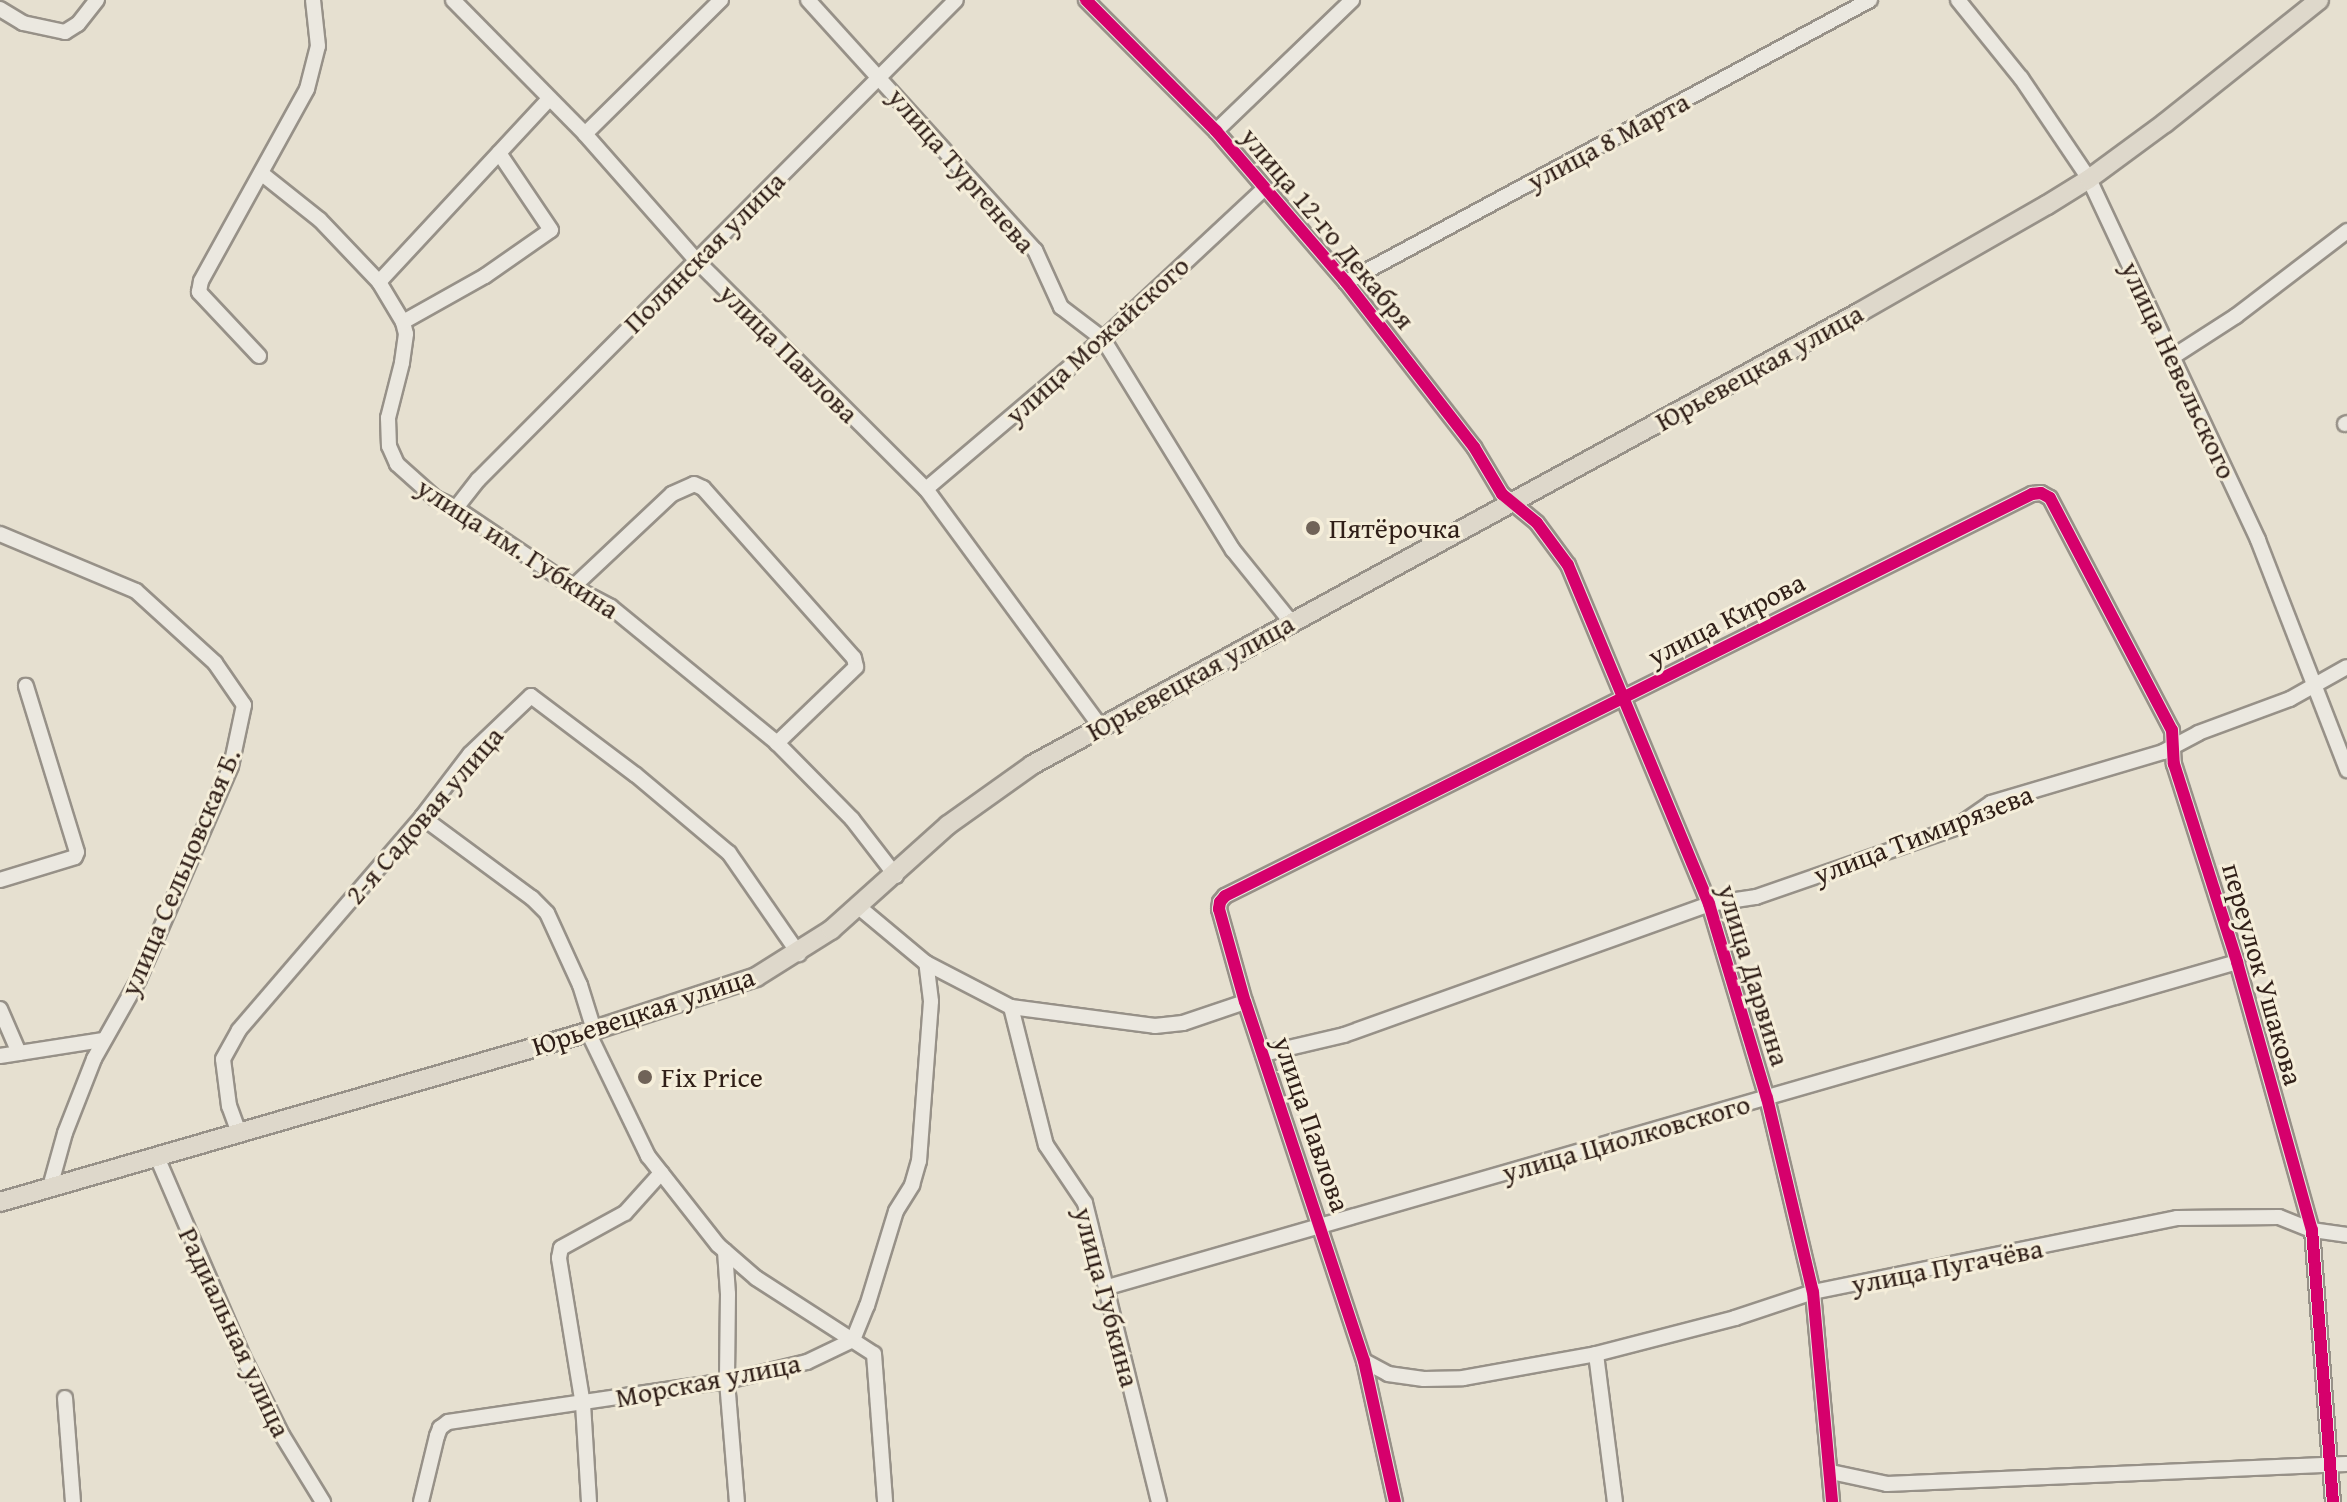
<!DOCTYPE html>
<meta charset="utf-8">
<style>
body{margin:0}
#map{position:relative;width:2347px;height:1502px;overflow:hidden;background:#e6e0d0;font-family:"Gentium Book Plus",serif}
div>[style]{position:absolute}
.roads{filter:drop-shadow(2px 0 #979188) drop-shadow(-2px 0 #979188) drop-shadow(0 2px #979188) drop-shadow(0 -2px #979188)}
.minor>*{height:14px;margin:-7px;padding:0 7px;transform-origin:7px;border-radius:7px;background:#ebe8e0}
.major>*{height:18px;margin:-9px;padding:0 9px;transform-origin:9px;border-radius:9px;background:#ded8cb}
.cycleway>*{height:12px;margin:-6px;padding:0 6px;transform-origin:6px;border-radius:6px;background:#d6006c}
.dots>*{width:22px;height:22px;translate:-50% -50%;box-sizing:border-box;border:4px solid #f5eeda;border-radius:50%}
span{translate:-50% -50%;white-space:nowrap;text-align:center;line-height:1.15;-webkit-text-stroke:6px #f5eeda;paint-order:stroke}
.street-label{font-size:28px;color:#301f18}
.poi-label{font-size:28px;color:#301f18}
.left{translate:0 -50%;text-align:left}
</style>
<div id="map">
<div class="roads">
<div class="minor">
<div style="left:453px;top:0;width:188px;rotate:45.4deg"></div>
<div style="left:585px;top:134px;width:169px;rotate:48.6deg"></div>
<div style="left:697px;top:261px;width:323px;rotate:44.9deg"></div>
<div style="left:926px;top:489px;width:294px;rotate:53.7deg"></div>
<div style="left:808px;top:0;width:338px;rotate:47.8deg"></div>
<div style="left:1035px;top:250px;width:63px;rotate:65.5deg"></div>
<div style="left:1061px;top:307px;width:53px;rotate:37.3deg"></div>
<div style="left:1103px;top:339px;width:248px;rotate:58.4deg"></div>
<div style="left:1233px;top:550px;width:92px;rotate:51.1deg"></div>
<div style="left:1086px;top:0;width:185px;rotate:45.2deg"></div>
<div style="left:1216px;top:131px;width:199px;rotate:49.3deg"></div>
<div style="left:1346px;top:282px;width:209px;rotate:52.2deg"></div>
<div style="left:1474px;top:447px;width:55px;rotate:59.2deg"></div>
<div style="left:1502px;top:494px;width:45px;rotate:39.6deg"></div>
<div style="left:1537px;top:523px;width:52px;rotate:53.6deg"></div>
<div style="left:1568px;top:565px;width:367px;rotate:67.4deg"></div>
<div style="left:1709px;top:904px;width:202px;rotate:73.4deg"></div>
<div style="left:1767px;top:1098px;width:199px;rotate:76.7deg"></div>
<div style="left:1813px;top:1292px;width:211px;rotate:84.8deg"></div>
<div style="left:1958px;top:0;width:100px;rotate:51.1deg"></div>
<div style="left:2021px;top:78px;width:122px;rotate:56deg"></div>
<div style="left:2089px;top:179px;width:399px;rotate:64.9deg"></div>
<div style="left:2258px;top:540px;width:247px;rotate:68.8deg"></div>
<div style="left:0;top:9px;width:27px;rotate:31deg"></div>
<div style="left:23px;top:23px;width:43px;rotate:12.1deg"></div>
<div style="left:65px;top:32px;width:15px;rotate:-32deg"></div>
<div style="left:78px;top:24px;width:31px;rotate:-52deg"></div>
<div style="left:1216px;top:131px;width:189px;rotate:-43.9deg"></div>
<div style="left:585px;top:134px;width:191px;rotate:-44.6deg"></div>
<div style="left:261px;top:173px;width:75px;rotate:38.5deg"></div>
<div style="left:320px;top:220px;width:86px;rotate:46.4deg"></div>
<div style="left:379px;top:282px;width:47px;rotate:59deg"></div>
<div style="left:403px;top:322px;width:12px;rotate:76deg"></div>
<div style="left:406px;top:334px;width:29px;rotate:98deg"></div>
<div style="left:402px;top:363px;width:57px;rotate:104.3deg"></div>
<div style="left:388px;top:418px;width:28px;rotate:88deg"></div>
<div style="left:389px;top:446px;width:20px;rotate:66deg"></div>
<div style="left:397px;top:464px;width:51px;rotate:41.8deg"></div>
<div style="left:435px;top:498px;width:23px;rotate:25deg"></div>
<div style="left:456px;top:508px;width:141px;rotate:34deg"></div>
<div style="left:573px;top:587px;width:43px;rotate:27.8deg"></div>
<div style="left:611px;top:607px;width:215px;rotate:39.3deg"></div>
<div style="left:777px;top:743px;width:107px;rotate:45.4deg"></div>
<div style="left:852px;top:819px;width:72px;rotate:52.3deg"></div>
<div style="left:379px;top:282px;width:250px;rotate:-47.1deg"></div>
<div style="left:1346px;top:282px;width:595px;rotate:-28.29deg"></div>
<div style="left:403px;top:322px;width:94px;rotate:-29.3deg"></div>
<div style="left:485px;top:276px;width:80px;rotate:-34.9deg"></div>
<div style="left:551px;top:230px;width:93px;rotate:-124deg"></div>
<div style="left:259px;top:356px;width:88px;rotate:-133.2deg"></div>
<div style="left:199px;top:292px;width:11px;rotate:-80deg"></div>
<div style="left:201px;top:281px;width:219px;rotate:-61.1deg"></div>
<div style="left:307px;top:89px;width:44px;rotate:-75.7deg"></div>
<div style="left:318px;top:46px;width:46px;rotate:-96.2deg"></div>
<div style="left:2174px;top:356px;width:74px;rotate:-32.8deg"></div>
<div style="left:2236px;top:316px;width:140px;rotate:-37.4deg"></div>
<div style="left:2345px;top:424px;width:2px;rotate:-27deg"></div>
<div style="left:926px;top:489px;width:232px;rotate:-40.3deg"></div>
<div style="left:1103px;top:339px;width:221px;rotate:-43deg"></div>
<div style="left:456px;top:508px;width:36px;rotate:-52deg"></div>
<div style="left:478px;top:480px;width:677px;rotate:-45.12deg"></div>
<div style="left:0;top:534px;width:147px;rotate:22.7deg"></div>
<div style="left:136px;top:591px;width:107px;rotate:42.3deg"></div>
<div style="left:215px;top:663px;width:51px;rotate:55.4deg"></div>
<div style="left:244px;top:705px;width:62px;rotate:102deg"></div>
<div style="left:231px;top:766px;width:232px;rotate:113.4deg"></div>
<div style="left:139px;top:979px;width:92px;rotate:119.4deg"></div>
<div style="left:94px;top:1059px;width:79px;rotate:111.4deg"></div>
<div style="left:65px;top:1133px;width:56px;rotate:105.5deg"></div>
<div style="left:573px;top:587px;width:136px;rotate:-43.2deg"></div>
<div style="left:672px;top:494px;width:24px;rotate:-24deg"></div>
<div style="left:694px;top:484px;width:10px;rotate:24deg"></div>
<div style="left:703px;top:488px;width:227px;rotate:48.4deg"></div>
<div style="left:854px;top:658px;width:9px;rotate:77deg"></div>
<div style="left:856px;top:667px;width:110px;rotate:136.1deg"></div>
<div style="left:422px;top:817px;width:137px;rotate:36.4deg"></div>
<div style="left:532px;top:898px;width:21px;rotate:45deg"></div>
<div style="left:547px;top:913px;width:79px;rotate:65.4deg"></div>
<div style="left:580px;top:985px;width:47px;rotate:72.7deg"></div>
<div style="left:0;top:880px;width:78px;rotate:-17deg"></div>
<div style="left:75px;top:857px;width:5px;rotate:-68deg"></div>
<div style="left:77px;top:852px;width:174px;rotate:-107.1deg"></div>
<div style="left:860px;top:908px;width:86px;rotate:39.8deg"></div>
<div style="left:926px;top:963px;width:96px;rotate:27.4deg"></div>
<div style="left:1011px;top:1007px;width:145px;rotate:7.5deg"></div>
<div style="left:1155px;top:1026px;width:28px;rotate:-6deg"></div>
<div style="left:1183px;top:1023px;width:65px;rotate:-18.7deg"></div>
<div style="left:1011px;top:1007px;width:142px;rotate:75.8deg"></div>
<div style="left:1046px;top:1145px;width:70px;rotate:56.1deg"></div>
<div style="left:1085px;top:1203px;width:308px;rotate:76.1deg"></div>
<div style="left:0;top:1009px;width:48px;rotate:66.6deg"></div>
<div style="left:588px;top:1032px;width:138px;rotate:64.2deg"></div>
<div style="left:648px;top:1156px;width:113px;rotate:51.8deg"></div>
<div style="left:718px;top:1245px;width:50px;rotate:41deg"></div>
<div style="left:756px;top:1278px;width:140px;rotate:32.8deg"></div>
<div style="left:874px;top:1354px;width:148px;rotate:85.7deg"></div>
<div style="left:1263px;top:1054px;width:83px;rotate:-13.2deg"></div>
<div style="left:1344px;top:1035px;width:388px;rotate:-19.7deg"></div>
<div style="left:1709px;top:904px;width:48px;rotate:-8.5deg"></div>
<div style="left:1756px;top:897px;width:211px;rotate:-19.1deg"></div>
<div style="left:1955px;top:828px;width:44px;rotate:-34.8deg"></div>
<div style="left:1991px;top:803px;width:179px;rotate:-16.5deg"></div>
<div style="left:2163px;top:752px;width:40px;rotate:-28deg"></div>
<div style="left:2198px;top:733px;width:98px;rotate:-20.3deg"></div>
<div style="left:2290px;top:699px;width:65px;rotate:-29.3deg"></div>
<div style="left:0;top:1056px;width:103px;rotate:-8.9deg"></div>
<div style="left:239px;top:1133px;width:29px;rotate:-110deg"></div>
<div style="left:229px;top:1106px;width:47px;rotate:-97.3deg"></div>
<div style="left:223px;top:1059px;width:33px;rotate:-61deg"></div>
<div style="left:239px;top:1030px;width:281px;rotate:-49.3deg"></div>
<div style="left:422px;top:817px;width:79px;rotate:-52.7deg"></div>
<div style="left:470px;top:754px;width:84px;rotate:-43.6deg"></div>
<div style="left:531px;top:696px;width:131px;rotate:37deg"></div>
<div style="left:636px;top:775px;width:121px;rotate:40deg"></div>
<div style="left:729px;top:853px;width:123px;rotate:55.3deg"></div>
<div style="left:157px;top:1157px;width:218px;rotate:66.7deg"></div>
<div style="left:243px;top:1357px;width:87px;rotate:63.4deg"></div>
<div style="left:282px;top:1435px;width:79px;rotate:58.5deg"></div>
<div style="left:725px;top:1251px;width:43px;rotate:86deg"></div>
<div style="left:728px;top:1294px;width:87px;rotate:90.7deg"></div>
<div style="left:727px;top:1381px;width:121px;rotate:85.3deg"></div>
<div style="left:1108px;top:1287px;width:1175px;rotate:-16.06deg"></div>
<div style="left:1596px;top:1354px;width:149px;rotate:82.7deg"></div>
<div style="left:1364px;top:1361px;width:27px;rotate:28deg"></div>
<div style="left:1388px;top:1374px;width:36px;rotate:8deg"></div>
<div style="left:1424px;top:1379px;width:39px;rotate:-1deg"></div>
<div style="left:1463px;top:1378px;width:135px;rotate:-10.2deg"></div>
<div style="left:1596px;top:1354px;width:144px;rotate:-14.5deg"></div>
<div style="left:1735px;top:1318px;width:82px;rotate:-18.4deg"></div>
<div style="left:1813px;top:1292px;width:371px;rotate:-11.5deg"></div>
<div style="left:2177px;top:1218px;width:102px;rotate:-0.6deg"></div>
<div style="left:2279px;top:1217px;width:35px;rotate:22deg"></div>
<div style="left:2312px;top:1230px;width:35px;rotate:8deg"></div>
<div style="left:65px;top:1398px;width:104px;rotate:85.6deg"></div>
<div style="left:1831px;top:1472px;width:57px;rotate:12.1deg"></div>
<div style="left:1887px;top:1484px;width:460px;rotate:-2.5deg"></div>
<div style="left:421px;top:1502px;width:68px;rotate:-76.4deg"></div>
<div style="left:437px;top:1436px;width:9px;rotate:-69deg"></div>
<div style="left:440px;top:1428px;width:10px;rotate:-37deg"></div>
<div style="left:448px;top:1422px;width:282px;rotate:-8.4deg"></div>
<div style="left:727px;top:1381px;width:82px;rotate:-13.4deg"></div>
<div style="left:807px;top:1362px;width:51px;rotate:-25.6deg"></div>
<div style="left:853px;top:1340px;width:37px;rotate:-68deg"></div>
<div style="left:867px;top:1306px;width:99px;rotate:-73deg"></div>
<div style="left:896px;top:1211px;width:31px;rotate:-58deg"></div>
<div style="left:912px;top:1185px;width:25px;rotate:-74deg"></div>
<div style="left:919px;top:1161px;width:160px;rotate:-85.7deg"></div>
<div style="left:931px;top:1001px;width:38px;rotate:-97deg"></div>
<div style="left:589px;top:1502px;width:97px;rotate:-93.5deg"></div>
<div style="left:583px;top:1405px;width:149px;rotate:-99.3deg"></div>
<div style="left:559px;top:1258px;width:10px;rotate:-79deg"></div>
<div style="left:561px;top:1248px;width:73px;rotate:-28.7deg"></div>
<div style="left:625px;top:1213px;width:54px;rotate:-48deg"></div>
<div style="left:1395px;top:1502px;width:144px;rotate:-102.4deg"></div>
<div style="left:1364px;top:1361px;width:378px;rotate:-108.3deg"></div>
<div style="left:1245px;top:1002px;width:97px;rotate:-105.6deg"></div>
<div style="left:1219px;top:909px;width:7px;rotate:-82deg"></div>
<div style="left:1220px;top:902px;width:8px;rotate:-50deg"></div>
<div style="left:1225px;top:896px;width:902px;rotate:-26.48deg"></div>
<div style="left:2032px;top:494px;width:9px;rotate:-6deg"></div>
<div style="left:2041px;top:493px;width:10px;rotate:29deg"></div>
<div style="left:2050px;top:498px;width:262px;rotate:62.3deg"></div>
<div style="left:2172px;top:730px;width:34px;rotate:87deg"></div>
<div style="left:2174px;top:764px;width:208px;rotate:72.3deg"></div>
<div style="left:2237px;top:962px;width:278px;rotate:74.4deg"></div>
<div style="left:2312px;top:1230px;width:273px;rotate:85.6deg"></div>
</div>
<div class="major">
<div style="left:0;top:1202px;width:612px;rotate:-16.13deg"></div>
<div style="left:588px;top:1032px;width:177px;rotate:-18.1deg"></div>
<div style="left:756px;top:977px;width:89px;rotate:-32.1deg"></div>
<div style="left:831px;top:930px;width:157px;rotate:-41.9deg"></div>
<div style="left:948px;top:825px;width:103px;rotate:-35.5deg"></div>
<div style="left:1032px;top:765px;width:944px;rotate:-28.68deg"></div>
<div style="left:1860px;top:312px;width:215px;rotate:-29.8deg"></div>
<div style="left:2047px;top:205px;width:49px;rotate:-31.8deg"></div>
<div style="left:2089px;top:179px;width:94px;rotate:-36.4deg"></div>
<div style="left:2165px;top:123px;width:197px;rotate:-38.6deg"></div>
</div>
</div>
<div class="cycleway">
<div style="left:1086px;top:0;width:185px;rotate:45.2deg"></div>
<div style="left:1216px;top:131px;width:199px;rotate:49.3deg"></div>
<div style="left:1346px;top:282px;width:209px;rotate:52.2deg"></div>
<div style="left:1474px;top:447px;width:55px;rotate:59.2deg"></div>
<div style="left:1502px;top:494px;width:45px;rotate:39.6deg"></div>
<div style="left:1537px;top:523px;width:52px;rotate:53.6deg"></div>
<div style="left:1568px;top:565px;width:367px;rotate:67.4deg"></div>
<div style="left:1709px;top:904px;width:202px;rotate:73.4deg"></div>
<div style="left:1767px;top:1098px;width:199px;rotate:76.7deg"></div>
<div style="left:1813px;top:1292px;width:211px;rotate:84.8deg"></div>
<div style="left:1395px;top:1502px;width:144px;rotate:-102.4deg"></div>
<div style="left:1364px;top:1361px;width:378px;rotate:-108.3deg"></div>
<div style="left:1245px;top:1002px;width:97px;rotate:-105.6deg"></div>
<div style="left:1219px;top:909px;width:7px;rotate:-82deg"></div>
<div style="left:1220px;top:902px;width:8px;rotate:-50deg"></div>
<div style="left:1225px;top:896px;width:902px;rotate:-26.48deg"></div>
<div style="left:2032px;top:494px;width:9px;rotate:-6deg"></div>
<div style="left:2041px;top:493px;width:10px;rotate:29deg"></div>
<div style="left:2050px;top:498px;width:262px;rotate:62.3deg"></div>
<div style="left:2172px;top:730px;width:34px;rotate:87deg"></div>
<div style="left:2174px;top:764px;width:208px;rotate:72.3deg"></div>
<div style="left:2237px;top:962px;width:278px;rotate:74.4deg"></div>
<div style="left:2312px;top:1230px;width:273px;rotate:85.6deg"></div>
</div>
<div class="dots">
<div style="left:1313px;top:528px;background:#706358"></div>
<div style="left:645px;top:1077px;background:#706358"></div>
</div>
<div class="street-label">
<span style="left:1608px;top:141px;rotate:-28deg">улица 8 Марта</span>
<span style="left:962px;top:170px;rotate:49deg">улица Тургенева</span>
<span style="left:1328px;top:228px;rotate:50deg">улица 12-го Декабря</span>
<span style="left:704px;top:252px;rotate:-45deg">Полянская улица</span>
<span style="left:1097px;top:340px;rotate:-42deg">улица Можайского</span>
<span style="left:789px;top:353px;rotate:45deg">улица Павлова</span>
<span style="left:1759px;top:367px;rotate:-29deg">Юрьевецкая улица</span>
<span style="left:2179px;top:370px;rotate:65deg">улица Невельского</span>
<span style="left:518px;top:548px;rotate:33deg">улица им. Губкина</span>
<span style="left:1726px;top:619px;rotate:-27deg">улица Кирова</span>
<span style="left:1190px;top:677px;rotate:-29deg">Юрьевецкая улица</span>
<span style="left:424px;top:815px;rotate:-49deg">2-я Садовая улица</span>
<span style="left:1923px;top:834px;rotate:-21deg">улица Тимирязева</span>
<span style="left:180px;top:872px;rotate:-67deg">улица Сельцовская Б.</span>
<span style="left:2263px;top:974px;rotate:74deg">переулок Ушакова</span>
<span style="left:1754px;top:975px;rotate:73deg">улица Дарвина</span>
<span style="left:643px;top:1011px;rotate:-18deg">Юрьевецкая улица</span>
<span style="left:1312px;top:1124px;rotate:71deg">улица Павлова</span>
<span style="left:1626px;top:1138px;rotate:-16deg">улица Циолковского</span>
<span style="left:1947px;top:1266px;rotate:-11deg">улица Пугачёва</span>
<span style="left:1107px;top:1297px;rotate:75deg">улица Губкина</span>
<span style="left:235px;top:1332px;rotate:65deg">Радиальная улица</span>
<span style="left:708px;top:1380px;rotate:-11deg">Морская улица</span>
</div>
<div class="poi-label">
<span class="left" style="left:1329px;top:528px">Пятёрочка</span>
<span class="left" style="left:661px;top:1077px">Fix Price</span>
</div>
</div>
